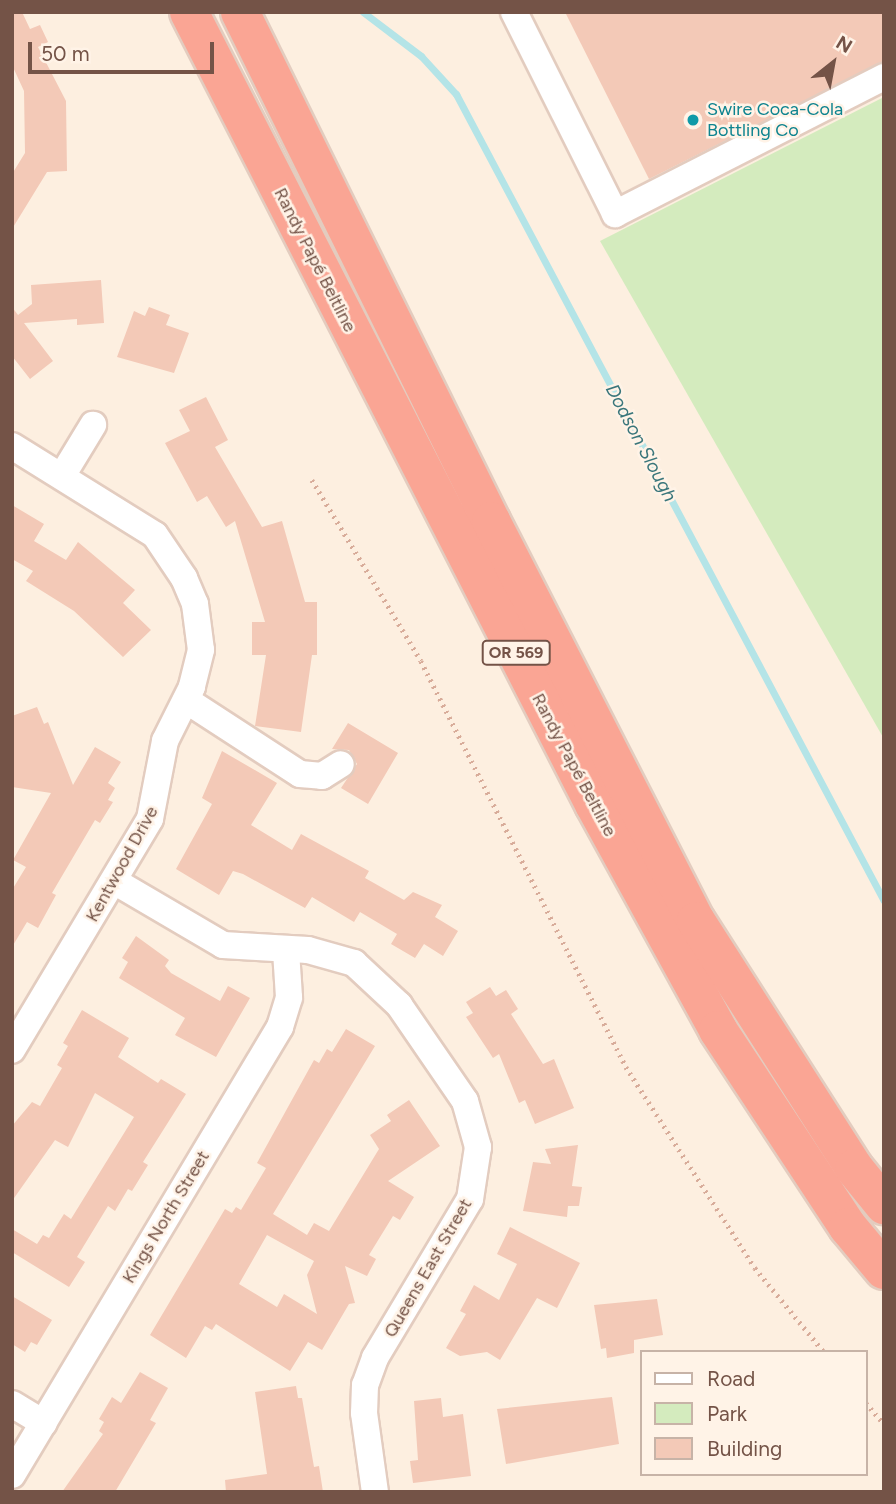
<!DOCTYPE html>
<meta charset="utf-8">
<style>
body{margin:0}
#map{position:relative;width:896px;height:1504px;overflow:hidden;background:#fdefe0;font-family:Figtree,sans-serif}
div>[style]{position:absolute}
.green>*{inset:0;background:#d4ebbe}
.stream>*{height:7px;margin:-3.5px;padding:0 3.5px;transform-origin:3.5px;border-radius:3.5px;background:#b4e4e7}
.building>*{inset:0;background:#f3c9b7}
.path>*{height:4.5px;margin-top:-2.25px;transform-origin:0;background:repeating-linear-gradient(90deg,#d8ac9a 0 2px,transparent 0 7px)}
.roads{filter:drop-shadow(2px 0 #e3ccbf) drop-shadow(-2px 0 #e3ccbf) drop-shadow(0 2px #e3ccbf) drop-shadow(0 -2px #e3ccbf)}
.minor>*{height:26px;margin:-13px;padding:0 13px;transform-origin:13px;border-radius:13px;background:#fff}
.highway>*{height:38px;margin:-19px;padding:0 19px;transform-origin:19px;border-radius:19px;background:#faa594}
.dots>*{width:19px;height:19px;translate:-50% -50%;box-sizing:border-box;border:4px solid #fff3e7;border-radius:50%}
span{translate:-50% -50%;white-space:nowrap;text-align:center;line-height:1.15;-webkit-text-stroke:5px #fff3e7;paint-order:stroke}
.shield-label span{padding:2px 5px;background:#fff3e7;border:2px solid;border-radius:5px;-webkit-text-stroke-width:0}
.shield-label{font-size:16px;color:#745347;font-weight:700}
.culture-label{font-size:18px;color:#0d838f}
.left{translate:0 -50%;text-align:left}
.street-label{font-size:18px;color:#745347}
.water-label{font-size:19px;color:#3a767b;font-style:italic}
.frame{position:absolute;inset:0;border:14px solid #745347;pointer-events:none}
.legend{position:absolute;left:640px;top:1350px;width:228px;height:126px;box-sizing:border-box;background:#fff3e7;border:2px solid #c7b3a7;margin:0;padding:9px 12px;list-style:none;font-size:21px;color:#745347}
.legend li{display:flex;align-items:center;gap:14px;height:35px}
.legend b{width:35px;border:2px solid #c7b3a7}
.north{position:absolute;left:798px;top:28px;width:70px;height:70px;-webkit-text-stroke:5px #fff3e7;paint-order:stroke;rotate:31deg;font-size:19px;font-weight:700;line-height:28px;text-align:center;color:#745347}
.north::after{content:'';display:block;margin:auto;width:24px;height:32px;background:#745347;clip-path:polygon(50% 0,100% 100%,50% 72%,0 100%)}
.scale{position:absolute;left:28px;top:42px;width:186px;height:32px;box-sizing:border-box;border:4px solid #745347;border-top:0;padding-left:9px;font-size:21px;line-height:24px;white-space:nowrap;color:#745347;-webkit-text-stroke:5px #fff3e7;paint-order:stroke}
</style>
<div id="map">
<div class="green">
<div style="clip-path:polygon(884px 97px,884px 739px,600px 241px)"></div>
</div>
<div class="stream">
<div style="left:363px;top:12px;width:73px;rotate:37.2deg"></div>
<div style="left:421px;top:56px;width:52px;rotate:47.4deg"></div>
<div style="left:456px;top:94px;width:913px;rotate:62.06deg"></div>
</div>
<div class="building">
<div style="clip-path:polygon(12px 12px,22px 12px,30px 29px,40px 25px,48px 42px,38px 47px,66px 101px,67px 171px,47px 172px,12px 229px,12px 174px,25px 153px,24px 91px,12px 65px)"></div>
<div style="clip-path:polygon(565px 12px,884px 12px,884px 61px,649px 179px)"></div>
<div style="clip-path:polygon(101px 280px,104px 323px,77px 325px,77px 319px,24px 323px,53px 361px,30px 379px,12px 356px,12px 307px,18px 315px,32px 304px,31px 285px)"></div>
<div style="clip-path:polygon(149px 307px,170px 315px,166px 325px,189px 333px,174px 373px,117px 357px,134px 311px,145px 316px)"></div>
<div style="clip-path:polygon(206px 397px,228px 440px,215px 447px,262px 527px,282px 521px,305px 602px,317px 602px,317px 655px,312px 655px,301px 732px,255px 726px,266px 655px,252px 655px,252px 622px,265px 622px,235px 521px,226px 527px,207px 496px,197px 502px,165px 443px,190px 431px,179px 410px)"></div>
<div style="clip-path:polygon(12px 505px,44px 524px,34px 541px,66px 560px,78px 542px,135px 590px,123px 603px,151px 630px,123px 657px,74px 611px,26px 581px,33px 571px,12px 559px)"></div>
<div style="clip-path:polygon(37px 707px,44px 724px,48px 722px,73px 785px,95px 747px,121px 762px,108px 783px,115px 788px,108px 800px,113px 802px,100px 823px,95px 820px,52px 893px,56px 895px,38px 928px,27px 922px,12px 947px,12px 890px,26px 867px,13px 860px,51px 793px,12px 787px,12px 716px)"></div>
<div style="clip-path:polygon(348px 723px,398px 753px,368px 804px,341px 788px,357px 764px,349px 750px,332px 749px)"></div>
<div style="clip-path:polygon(222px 751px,277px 783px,251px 825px,292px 850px,301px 834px,369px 871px,365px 878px,404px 900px,413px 892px,442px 905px,435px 917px,458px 931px,443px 956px,424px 944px,415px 958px,391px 944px,397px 934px,360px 912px,354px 922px,312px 897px,305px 908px,243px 874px,233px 871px,219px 895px,176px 869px,212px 804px,202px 798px)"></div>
<div style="clip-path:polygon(136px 936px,169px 960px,165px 966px,171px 973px,220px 1001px,228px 986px,250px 998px,216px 1057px,175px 1035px,185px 1018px,119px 978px,128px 962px,122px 958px)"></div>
<div style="clip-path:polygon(490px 987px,496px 996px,506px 990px,518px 1009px,511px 1014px,543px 1064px,554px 1059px,574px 1108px,535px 1124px,525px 1100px,519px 1103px,499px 1054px,493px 1058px,466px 1017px,473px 1013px,466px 1002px)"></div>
<div style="clip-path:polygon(82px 1010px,129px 1038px,118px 1057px,158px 1083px,161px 1079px,186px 1094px,143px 1162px,148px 1165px,132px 1191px,128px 1189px,115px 1211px,108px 1206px,77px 1257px,85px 1262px,69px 1287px,12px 1252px,12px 1229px,37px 1244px,43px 1235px,49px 1238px,64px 1214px,71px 1219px,134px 1117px,95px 1093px,68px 1147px,55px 1140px,12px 1201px,12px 1126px,32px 1102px,40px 1106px,62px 1068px,57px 1065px,68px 1046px,63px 1043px)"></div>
<div style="clip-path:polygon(evenodd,346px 1029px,375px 1046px,273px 1214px,307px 1235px,314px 1223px,329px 1231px,379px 1149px,370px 1135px,391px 1121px,387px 1115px,409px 1100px,440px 1146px,388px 1181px,414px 1197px,400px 1220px,393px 1216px,369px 1255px,376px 1259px,367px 1276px,345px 1266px,355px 1303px,349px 1304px,322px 1350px,308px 1342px,290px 1371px,216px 1324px,212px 1330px,205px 1326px,186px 1358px,150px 1335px,225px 1209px,232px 1213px,236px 1207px,241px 1210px,266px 1168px,257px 1163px,314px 1060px,319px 1063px,327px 1049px,332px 1052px,346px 1029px,267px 1235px,314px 1261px,307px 1275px,317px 1314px,284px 1294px,277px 1307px,239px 1284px,267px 1235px)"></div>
<div style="clip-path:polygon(578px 1145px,572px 1186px,582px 1187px,579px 1206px,568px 1206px,567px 1217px,523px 1211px,533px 1162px,551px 1164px,545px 1149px)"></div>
<div style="clip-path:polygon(510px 1227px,580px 1263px,557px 1308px,537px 1298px,500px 1360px,487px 1352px,460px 1356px,446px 1348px,466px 1314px,460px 1311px,474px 1285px,499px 1300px,517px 1264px,497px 1254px)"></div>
<div style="clip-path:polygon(12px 1296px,52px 1320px,37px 1345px,31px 1342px,25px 1352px,12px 1344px)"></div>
<div style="clip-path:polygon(657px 1299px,663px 1335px,634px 1340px,634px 1353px,607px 1358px,606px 1348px,601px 1349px,594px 1305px)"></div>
<div style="clip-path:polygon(140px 1372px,168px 1388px,150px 1420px,156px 1423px,115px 1492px,62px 1492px,103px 1434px,99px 1431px,104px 1422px,99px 1419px,112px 1397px,121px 1403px)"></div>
<div style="clip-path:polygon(296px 1386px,298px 1398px,302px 1398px,314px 1467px,319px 1466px,323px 1492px,226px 1492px,225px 1480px,267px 1474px,255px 1392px)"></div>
<div style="clip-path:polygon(612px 1397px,619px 1444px,506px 1464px,497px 1409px)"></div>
<div style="clip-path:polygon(441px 1398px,443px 1417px,463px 1414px,471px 1476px,413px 1483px,410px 1461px,418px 1460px,414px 1401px)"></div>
</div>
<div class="path">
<div style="left:312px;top:480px;width:211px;rotate:58.9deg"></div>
<div style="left:421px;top:661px;width:455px;rotate:63.2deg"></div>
<div style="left:626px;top:1067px;width:239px;rotate:57.3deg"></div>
<div style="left:755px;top:1268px;width:109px;rotate:50.6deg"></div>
<div style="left:866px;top:1403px;width:28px;rotate:49deg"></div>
</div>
<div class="roads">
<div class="minor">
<div style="left:514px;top:12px;width:226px;rotate:63.4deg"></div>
<div style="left:615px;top:214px;width:302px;rotate:-27deg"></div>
<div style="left:12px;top:446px;width:168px;rotate:31.9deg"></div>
<div style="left:155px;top:535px;width:52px;rotate:56deg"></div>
<div style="left:184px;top:578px;width:28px;rotate:67deg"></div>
<div style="left:195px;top:604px;width:46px;rotate:82.6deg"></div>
<div style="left:201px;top:650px;width:38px;rotate:104deg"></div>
<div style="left:192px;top:687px;width:60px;rotate:116.6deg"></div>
<div style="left:165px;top:741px;width:79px;rotate:100.9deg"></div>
<div style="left:150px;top:819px;width:269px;rotate:120.9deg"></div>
<div style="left:62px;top:476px;width:60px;rotate:-58.7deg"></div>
<div style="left:186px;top:700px;width:136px;rotate:33deg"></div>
<div style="left:300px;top:774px;width:22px;rotate:5deg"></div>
<div style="left:322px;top:776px;width:22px;rotate:-32deg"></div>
<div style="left:114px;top:881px;width:126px;rotate:30.4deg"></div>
<div style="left:223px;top:945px;width:85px;rotate:3.4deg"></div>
<div style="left:308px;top:950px;width:48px;rotate:15.8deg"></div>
<div style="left:354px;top:963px;width:62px;rotate:43deg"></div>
<div style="left:399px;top:1005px;width:116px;rotate:55.5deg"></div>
<div style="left:465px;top:1101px;width:48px;rotate:74.2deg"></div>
<div style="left:478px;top:1147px;width:53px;rotate:98.7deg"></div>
<div style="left:470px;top:1199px;width:185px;rotate:120.9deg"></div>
<div style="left:375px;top:1358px;width:29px;rotate:110deg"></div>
<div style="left:365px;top:1385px;width:28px;rotate:92deg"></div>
<div style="left:364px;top:1413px;width:80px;rotate:82.1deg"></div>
<div style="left:12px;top:1404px;width:37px;rotate:31deg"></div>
<div style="left:12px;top:1475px;width:522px;rotate:-59.11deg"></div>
<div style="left:280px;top:1027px;width:31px;rotate:-73deg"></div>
<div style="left:289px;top:997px;width:47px;rotate:-93.7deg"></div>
</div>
<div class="highway">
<div style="left:189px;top:12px;width:890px;rotate:62.92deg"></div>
<div style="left:594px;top:804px;width:258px;rotate:61.2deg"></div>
<div style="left:718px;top:1030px;width:236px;rotate:56.6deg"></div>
<div style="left:848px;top:1227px;width:56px;rotate:50.1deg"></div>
<div style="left:240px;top:12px;width:568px;rotate:63.75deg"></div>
<div style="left:491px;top:521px;width:449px;rotate:62.9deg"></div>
<div style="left:696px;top:921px;width:293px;rotate:57.4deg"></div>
<div style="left:854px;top:1168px;width:48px;rotate:51deg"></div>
</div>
</div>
<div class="dots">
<div style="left:693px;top:120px;background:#0f9aa8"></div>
</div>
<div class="shield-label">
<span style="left:516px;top:653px">OR 569</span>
</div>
<div class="culture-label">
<span class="left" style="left:707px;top:120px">Swire Coca-Cola<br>Bottling Co</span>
</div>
<div class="street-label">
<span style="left:315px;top:260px;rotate:63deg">Randy Papé Beltline</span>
<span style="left:574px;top:765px;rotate:62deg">Randy Papé Beltline</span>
<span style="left:122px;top:864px;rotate:-61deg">Kentwood Drive</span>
<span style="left:166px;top:1217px;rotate:-59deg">Kings North Street</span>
<span style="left:428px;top:1268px;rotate:-60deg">Queens East Street</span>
</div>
<div class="water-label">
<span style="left:641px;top:443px;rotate:62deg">Dodson Slough</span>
</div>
<div class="frame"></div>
<ul class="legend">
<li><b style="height:9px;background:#fff"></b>Road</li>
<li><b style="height:19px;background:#d4ebbe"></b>Park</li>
<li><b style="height:19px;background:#f3c9b7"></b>Building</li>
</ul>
<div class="north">N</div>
<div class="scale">50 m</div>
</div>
